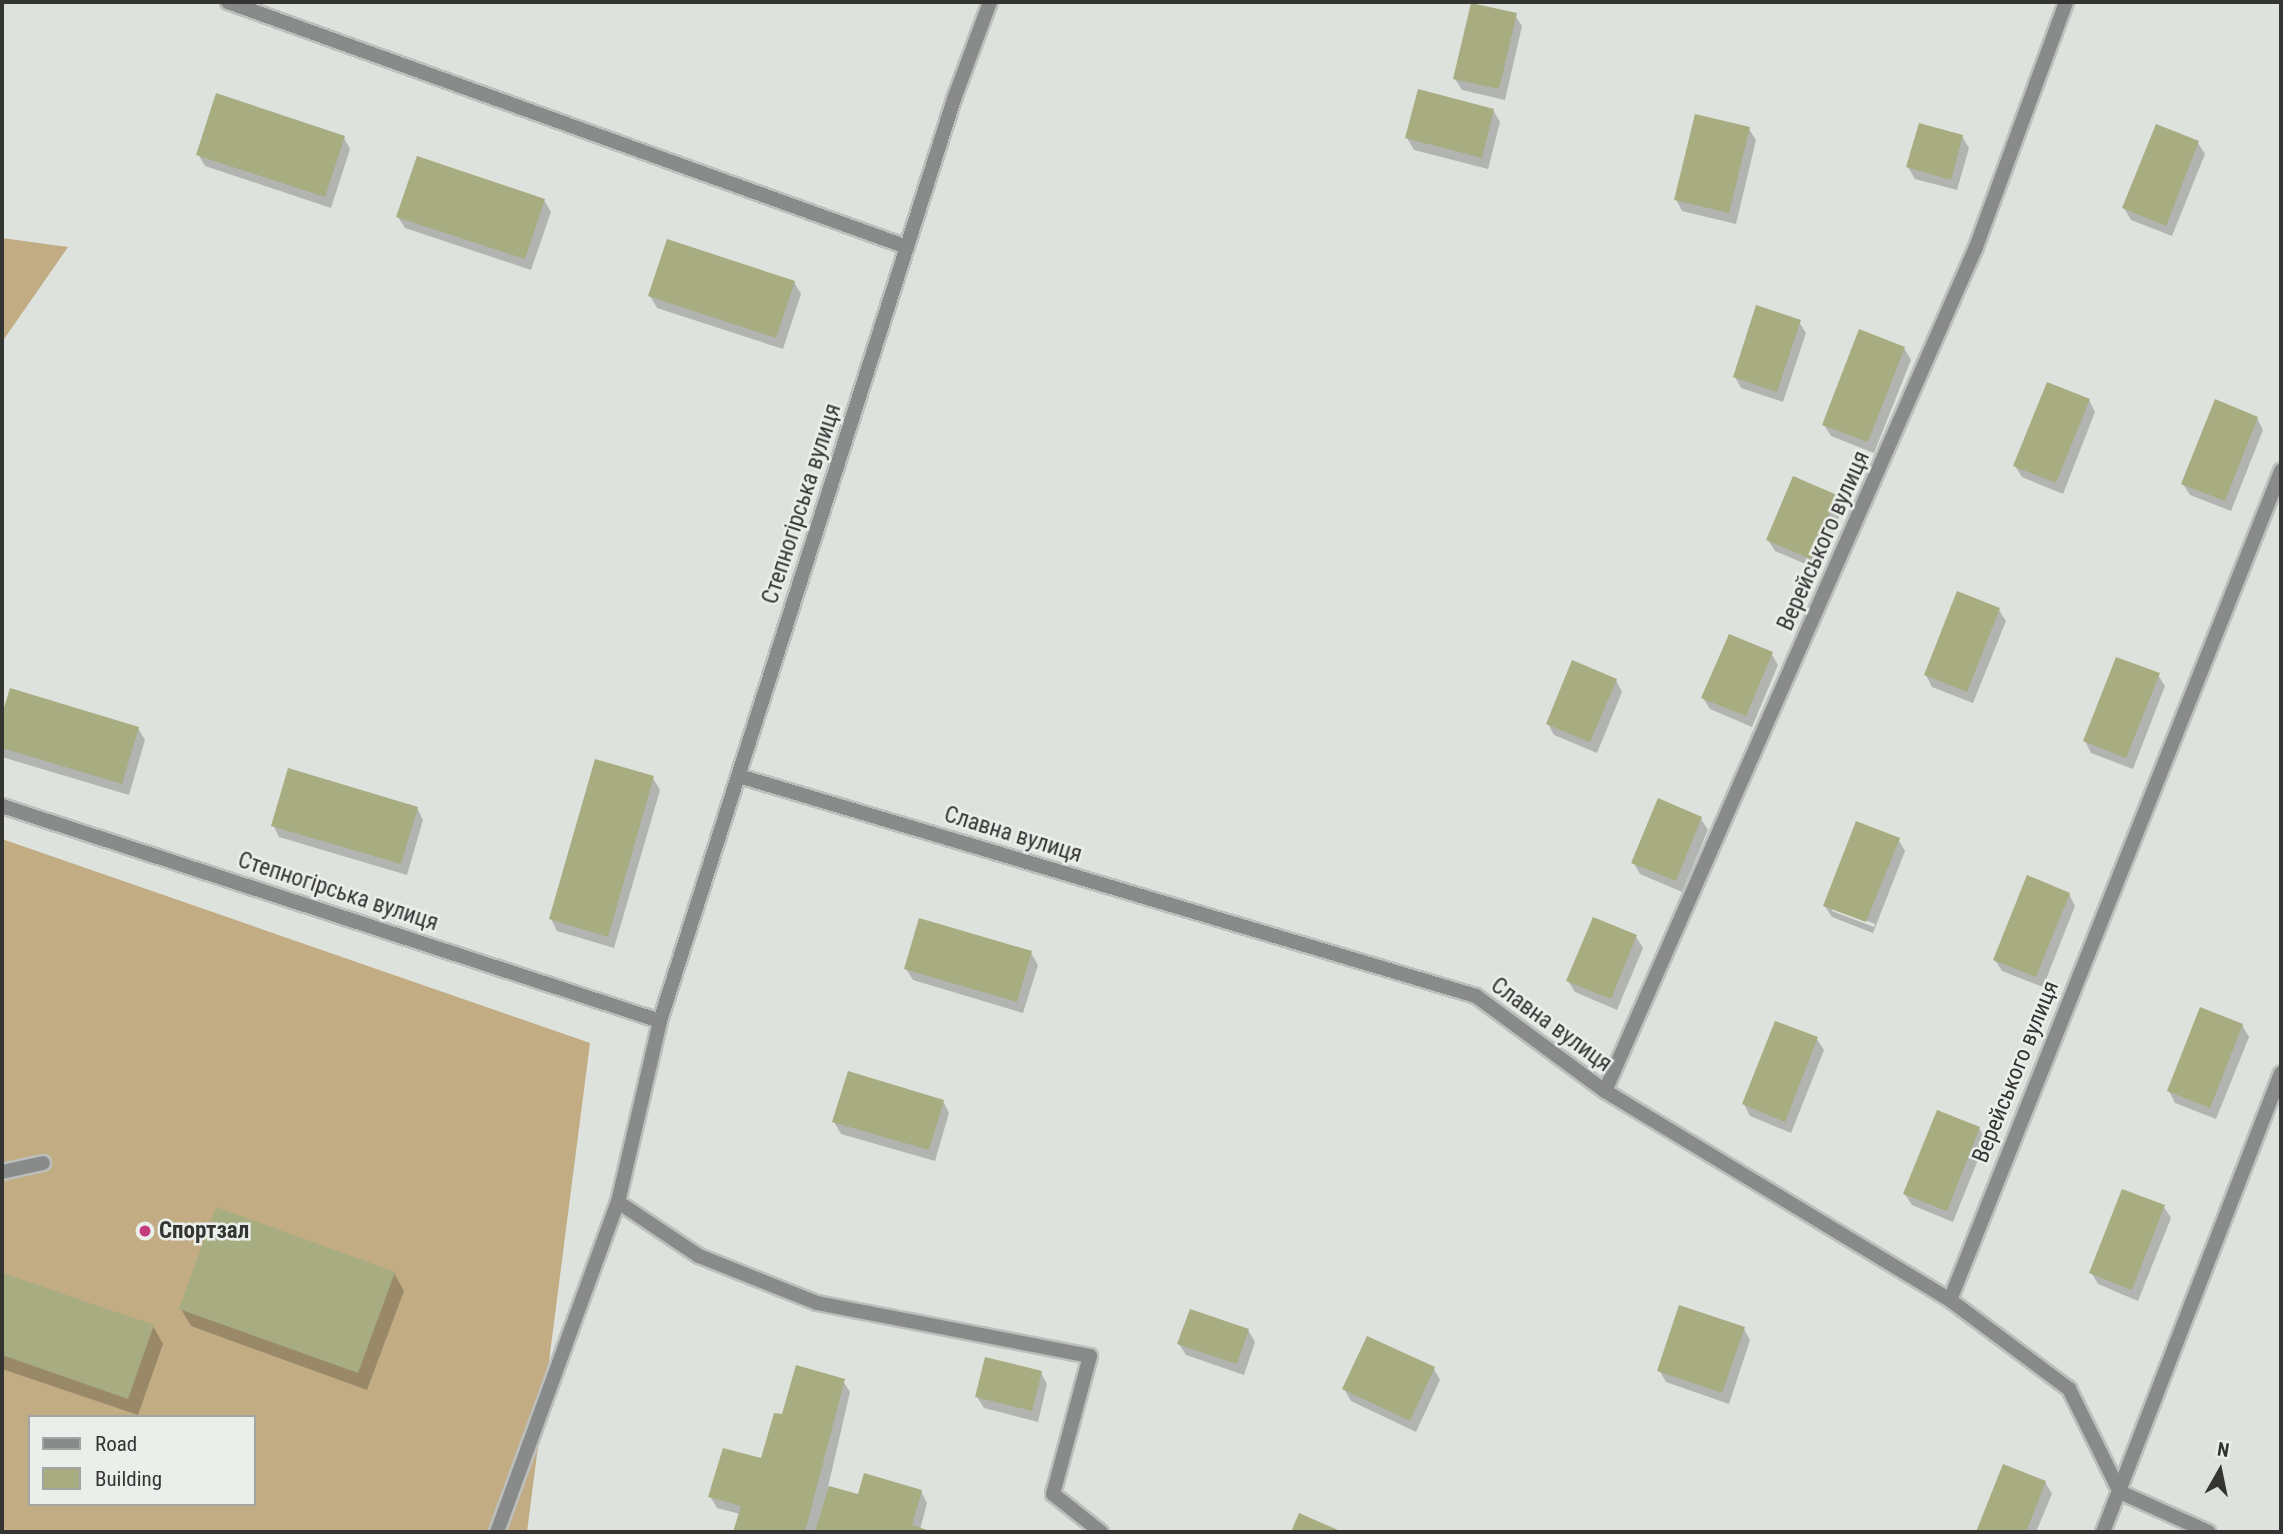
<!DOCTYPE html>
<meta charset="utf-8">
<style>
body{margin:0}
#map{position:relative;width:2283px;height:1534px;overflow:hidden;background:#dee2dd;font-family:"Roboto Condensed",sans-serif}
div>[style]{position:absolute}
.forest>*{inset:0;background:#c1ac84}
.shadow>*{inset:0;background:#0003}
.building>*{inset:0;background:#a8ac81}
.roads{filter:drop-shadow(2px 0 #bcbfbb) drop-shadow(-2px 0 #bcbfbb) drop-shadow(0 2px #bcbfbb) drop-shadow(0 -2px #bcbfbb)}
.service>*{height:14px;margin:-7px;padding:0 7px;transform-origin:7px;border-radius:7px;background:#898b8a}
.minor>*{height:14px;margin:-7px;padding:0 7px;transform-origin:7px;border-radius:7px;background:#898b8a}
.dots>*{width:19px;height:19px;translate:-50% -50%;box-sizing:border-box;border:4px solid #ebefeb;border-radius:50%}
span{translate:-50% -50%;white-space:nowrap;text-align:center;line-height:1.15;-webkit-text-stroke:5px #ebefeb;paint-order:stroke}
.street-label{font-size:23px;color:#343533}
.poi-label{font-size:23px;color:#343533;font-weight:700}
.left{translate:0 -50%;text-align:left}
.frame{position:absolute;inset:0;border:4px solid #343533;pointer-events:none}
.legend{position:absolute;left:28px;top:1415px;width:228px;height:91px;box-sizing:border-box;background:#ebefeb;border:2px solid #a2a5a1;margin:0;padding:9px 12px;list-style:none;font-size:21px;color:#343533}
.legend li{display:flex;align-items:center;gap:14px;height:35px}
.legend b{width:35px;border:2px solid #a2a5a1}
.north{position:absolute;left:2185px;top:1436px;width:70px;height:70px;-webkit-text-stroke:5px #ebefeb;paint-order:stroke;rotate:9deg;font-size:19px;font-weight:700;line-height:28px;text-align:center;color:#343533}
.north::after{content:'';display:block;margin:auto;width:24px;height:32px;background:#343533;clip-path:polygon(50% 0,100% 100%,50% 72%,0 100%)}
</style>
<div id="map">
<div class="forest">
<div style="clip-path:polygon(2px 238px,68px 247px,2px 342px)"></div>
<div style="clip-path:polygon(evenodd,2px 839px,590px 1043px,527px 1532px,2px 1532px,2px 839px,30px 1417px,254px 1417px,254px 1504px,30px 1504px,30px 1417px)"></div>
</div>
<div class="shadow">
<div style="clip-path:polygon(1515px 15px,1522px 26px,1505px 100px,1462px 90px,1455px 79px)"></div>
<div style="clip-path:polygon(1493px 110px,1500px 122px,1488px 169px,1414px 150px,1407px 138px)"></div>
<div style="clip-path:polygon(1749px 129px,1756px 140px,1736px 224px,1682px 211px,1676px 199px)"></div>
<div style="clip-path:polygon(1962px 136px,1969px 148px,1957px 190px,1915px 179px,1908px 167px)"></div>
<div style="clip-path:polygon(344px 138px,350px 149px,331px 208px,205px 166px,198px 154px)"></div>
<div style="clip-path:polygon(2198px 143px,2205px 154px,2172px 236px,2131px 220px,2124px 208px)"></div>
<div style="clip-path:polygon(544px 200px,551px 212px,531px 270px,405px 228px,398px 217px)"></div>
<div style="clip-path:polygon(794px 282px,801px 294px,783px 349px,657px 308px,650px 296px)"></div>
<div style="clip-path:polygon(1799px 322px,1806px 333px,1783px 402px,1741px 388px,1735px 377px)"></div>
<div style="clip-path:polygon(1904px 348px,1911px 360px,1874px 453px,1831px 436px,1824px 425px)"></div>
<div style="clip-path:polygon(2089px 400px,2095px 412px,2063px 494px,2022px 477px,2015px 466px)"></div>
<div style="clip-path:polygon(2257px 418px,2263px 430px,2231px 511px,2190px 495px,2183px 484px)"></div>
<div style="clip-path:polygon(1836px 496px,1843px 508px,1817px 569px,1775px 551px,1768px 540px)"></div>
<div style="clip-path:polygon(1999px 610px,2006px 621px,1973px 703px,1932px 687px,1926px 675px)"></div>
<div style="clip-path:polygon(1771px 653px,1778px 665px,1752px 727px,1710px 709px,1703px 698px)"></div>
<div style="clip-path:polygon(2158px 675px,2165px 686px,2133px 769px,2091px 753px,2085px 741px)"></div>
<div style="clip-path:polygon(1616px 680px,1622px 692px,1597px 753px,1554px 735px,1548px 724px)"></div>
<div style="clip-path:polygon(11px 690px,138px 728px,145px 740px,129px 795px,2px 757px,2px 720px)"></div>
<div style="clip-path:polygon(653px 778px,660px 790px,614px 948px,557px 931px,551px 919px)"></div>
<div style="clip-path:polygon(417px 808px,423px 820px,407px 875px,279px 837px,273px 825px)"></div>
<div style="clip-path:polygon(1701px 819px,1708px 830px,1682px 892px,1640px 874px,1633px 862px)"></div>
<div style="clip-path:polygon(evenodd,1898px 839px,1905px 851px,1873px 933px,1832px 917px,1825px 906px,1898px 839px,1832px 907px,1875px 924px,1874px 927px,1832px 911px,1832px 907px)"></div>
<div style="clip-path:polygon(2069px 894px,2075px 906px,2043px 987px,2002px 971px,1995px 960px)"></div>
<div style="clip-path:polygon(1636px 937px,1643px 948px,1617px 1010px,1575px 992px,1568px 981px)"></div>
<div style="clip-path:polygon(1031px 953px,1038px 965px,1023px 1013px,913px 980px,906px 969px)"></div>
<div style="clip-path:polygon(2242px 1025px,2249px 1037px,2216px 1119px,2175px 1103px,2169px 1091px)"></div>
<div style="clip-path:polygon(1817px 1039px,1824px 1050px,1791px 1133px,1750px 1116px,1744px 1104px)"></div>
<div style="clip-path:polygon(943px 1101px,949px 1113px,935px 1161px,841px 1134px,834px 1122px)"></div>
<div style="clip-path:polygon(1979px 1128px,1986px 1140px,1953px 1222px,1912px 1205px,1905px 1194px)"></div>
<div style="clip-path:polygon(2164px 1207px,2171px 1218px,2138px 1301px,2098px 1284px,2091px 1272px)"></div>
<div style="clip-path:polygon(394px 1273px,404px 1291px,367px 1390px,191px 1326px,181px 1309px)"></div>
<div style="clip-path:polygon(2px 1275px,153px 1326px,163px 1344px,138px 1415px,2px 1369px)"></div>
<div style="clip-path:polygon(1744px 1329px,1750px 1340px,1729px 1404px,1666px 1382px,1659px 1370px)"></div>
<div style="clip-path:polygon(1248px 1330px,1255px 1342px,1244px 1375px,1186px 1355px,1179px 1344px)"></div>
<div style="clip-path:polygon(1434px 1369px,1440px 1380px,1416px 1432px,1351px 1401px,1344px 1389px)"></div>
<div style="clip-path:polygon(1041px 1373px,1047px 1384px,1038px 1422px,984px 1408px,977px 1397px)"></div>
<div style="clip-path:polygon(843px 1381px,850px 1392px,828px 1487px,860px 1497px,921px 1491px,927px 1503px,920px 1530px,929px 1532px,735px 1532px,740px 1514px,717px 1508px,710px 1496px,763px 1461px,783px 1417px)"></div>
<div style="clip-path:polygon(2004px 1466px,2045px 1482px,2052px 1494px,2036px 1532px,1978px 1532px)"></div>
</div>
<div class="building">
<div style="clip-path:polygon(1471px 3px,1517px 13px,1499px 89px,1453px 79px)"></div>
<div style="clip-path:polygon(1418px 89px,1494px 109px,1482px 158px,1405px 138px)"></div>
<div style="clip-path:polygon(216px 93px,345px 136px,325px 197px,196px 155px)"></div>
<div style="clip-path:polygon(1695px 114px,1750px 127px,1729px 213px,1674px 200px)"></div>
<div style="clip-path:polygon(1919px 123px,1963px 135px,1951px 180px,1906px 167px)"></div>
<div style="clip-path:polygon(2156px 124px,2199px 141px,2166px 226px,2122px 208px)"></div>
<div style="clip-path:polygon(417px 156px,545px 199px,525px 259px,396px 217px)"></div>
<div style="clip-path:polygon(667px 239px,795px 281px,776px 338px,648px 296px)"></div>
<div style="clip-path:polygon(1756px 305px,1801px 320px,1777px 392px,1733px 377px)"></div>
<div style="clip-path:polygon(1859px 329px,1905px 347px,1868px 442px,1822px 425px)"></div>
<div style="clip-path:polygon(2047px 382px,2090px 399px,2056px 483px,2013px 466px)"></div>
<div style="clip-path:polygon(2215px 399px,2258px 417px,2225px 501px,2181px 484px)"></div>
<div style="clip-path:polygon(1793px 476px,1837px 495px,1811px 559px,1766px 540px)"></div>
<div style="clip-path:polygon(1957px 591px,2000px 608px,1967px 692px,1924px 675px)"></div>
<div style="clip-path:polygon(1729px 634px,1773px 652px,1746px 716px,1701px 698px)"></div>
<div style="clip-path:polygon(2116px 657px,2160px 673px,2126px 758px,2083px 741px)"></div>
<div style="clip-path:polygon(1572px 660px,1617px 679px,1590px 742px,1546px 724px)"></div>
<div style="clip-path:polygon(10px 688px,139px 727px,122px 784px,2px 748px,2px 714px)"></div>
<div style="clip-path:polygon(595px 759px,654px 776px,608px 937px,549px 919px)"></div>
<div style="clip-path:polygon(288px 768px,418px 807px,401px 864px,271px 826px)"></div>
<div style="clip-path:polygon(1658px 798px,1702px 817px,1676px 881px,1631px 863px)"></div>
<div style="clip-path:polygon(1856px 821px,1900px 838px,1866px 922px,1823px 906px)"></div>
<div style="clip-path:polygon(2027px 875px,2070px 893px,2036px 977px,1993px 960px)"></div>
<div style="clip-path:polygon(1593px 917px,1637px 935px,1611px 999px,1566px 981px)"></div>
<div style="clip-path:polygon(919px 918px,1032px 951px,1017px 1002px,904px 969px)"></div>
<div style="clip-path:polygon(2200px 1007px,2243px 1024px,2210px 1108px,2167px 1091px)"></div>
<div style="clip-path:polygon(1775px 1021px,1818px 1037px,1785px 1122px,1742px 1104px)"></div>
<div style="clip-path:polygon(848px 1071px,944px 1100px,929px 1150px,832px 1122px)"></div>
<div style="clip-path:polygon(1937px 1110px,1980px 1127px,1947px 1211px,1903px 1194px)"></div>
<div style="clip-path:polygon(2122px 1189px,2165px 1205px,2132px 1290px,2089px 1273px)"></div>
<div style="clip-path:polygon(216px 1207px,395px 1272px,358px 1373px,179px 1309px)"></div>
<div style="clip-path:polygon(2px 1273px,154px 1325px,128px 1399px,2px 1355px)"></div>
<div style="clip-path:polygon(1679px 1305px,1745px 1327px,1722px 1393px,1657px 1371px)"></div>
<div style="clip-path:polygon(1190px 1309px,1249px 1329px,1237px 1364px,1177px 1344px)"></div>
<div style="clip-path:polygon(1367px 1336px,1435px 1367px,1410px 1421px,1342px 1389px)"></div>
<div style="clip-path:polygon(985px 1357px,1042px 1371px,1032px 1411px,975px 1397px)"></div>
<div style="clip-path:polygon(796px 1365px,845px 1379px,805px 1532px,733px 1532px,741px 1506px,708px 1497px,723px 1448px,761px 1458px,774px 1413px,782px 1414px)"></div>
<div style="clip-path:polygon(2003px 1464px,2046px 1481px,2026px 1532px,1976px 1532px)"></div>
<div style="clip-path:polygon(864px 1473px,922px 1490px,912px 1525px,933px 1532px,815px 1532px,829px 1486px,858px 1494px)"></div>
<div style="clip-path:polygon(1299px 1513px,1338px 1530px,1337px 1532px,1291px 1532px)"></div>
</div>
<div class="roads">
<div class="service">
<div style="left:228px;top:2px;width:722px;rotate:19.84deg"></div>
<div style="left:2px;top:1172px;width:42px;rotate:-12.4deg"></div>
<div style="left:618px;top:1202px;width:97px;rotate:33.7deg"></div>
<div style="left:699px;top:1256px;width:127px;rotate:21.7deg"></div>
<div style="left:817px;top:1303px;width:278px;rotate:11deg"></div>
<div style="left:1090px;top:1356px;width:143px;rotate:105deg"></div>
<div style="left:1053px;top:1494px;width:61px;rotate:38.4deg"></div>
</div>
<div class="minor">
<div style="left:739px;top:776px;width:769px;rotate:16.62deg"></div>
<div style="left:1476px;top:996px;width:160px;rotate:36.4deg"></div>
<div style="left:1605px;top:1091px;width:403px;rotate:31.2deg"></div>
<div style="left:1950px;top:1300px;width:149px;rotate:36.8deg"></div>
<div style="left:2069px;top:1389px;width:115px;rotate:63.7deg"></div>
<div style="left:2120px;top:1492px;width:97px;rotate:24.4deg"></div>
<div style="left:2px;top:806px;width:692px;rotate:18.09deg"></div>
<div style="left:1605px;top:1091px;width:922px;rotate:-66.27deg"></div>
<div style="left:1976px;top:247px;width:261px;rotate:-69.8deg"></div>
<div style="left:1950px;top:1300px;width:893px;rotate:-68.23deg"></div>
<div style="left:497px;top:1532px;width:351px;rotate:-69.9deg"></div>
<div style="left:618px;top:1202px;width:186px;rotate:-76.9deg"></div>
<div style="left:660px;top:1021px;width:968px;rotate:-72.31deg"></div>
<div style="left:954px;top:99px;width:103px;rotate:-69.6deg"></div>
<div style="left:2103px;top:1532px;width:492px;rotate:-68.8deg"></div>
</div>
</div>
<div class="dots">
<div style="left:145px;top:1231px;background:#c33d7e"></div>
</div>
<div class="street-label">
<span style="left:802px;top:504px;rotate:-72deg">Степногірська вулиця</span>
<span style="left:1824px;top:541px;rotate:-66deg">Верейського вулиця</span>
<span style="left:1013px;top:835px;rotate:17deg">Славна вулиця</span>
<span style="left:338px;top:892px;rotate:18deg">Степногірська вулиця</span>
<span style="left:1551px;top:1025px;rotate:36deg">Славна вулиця</span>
<span style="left:2016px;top:1072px;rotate:-68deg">Верейського вулиця</span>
</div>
<div class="poi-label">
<span class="left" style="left:159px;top:1231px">Спортзал</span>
</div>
<div class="frame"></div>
<ul class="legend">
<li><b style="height:9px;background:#898b8a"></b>Road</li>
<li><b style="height:19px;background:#a8ac81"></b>Building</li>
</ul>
<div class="north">N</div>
</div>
